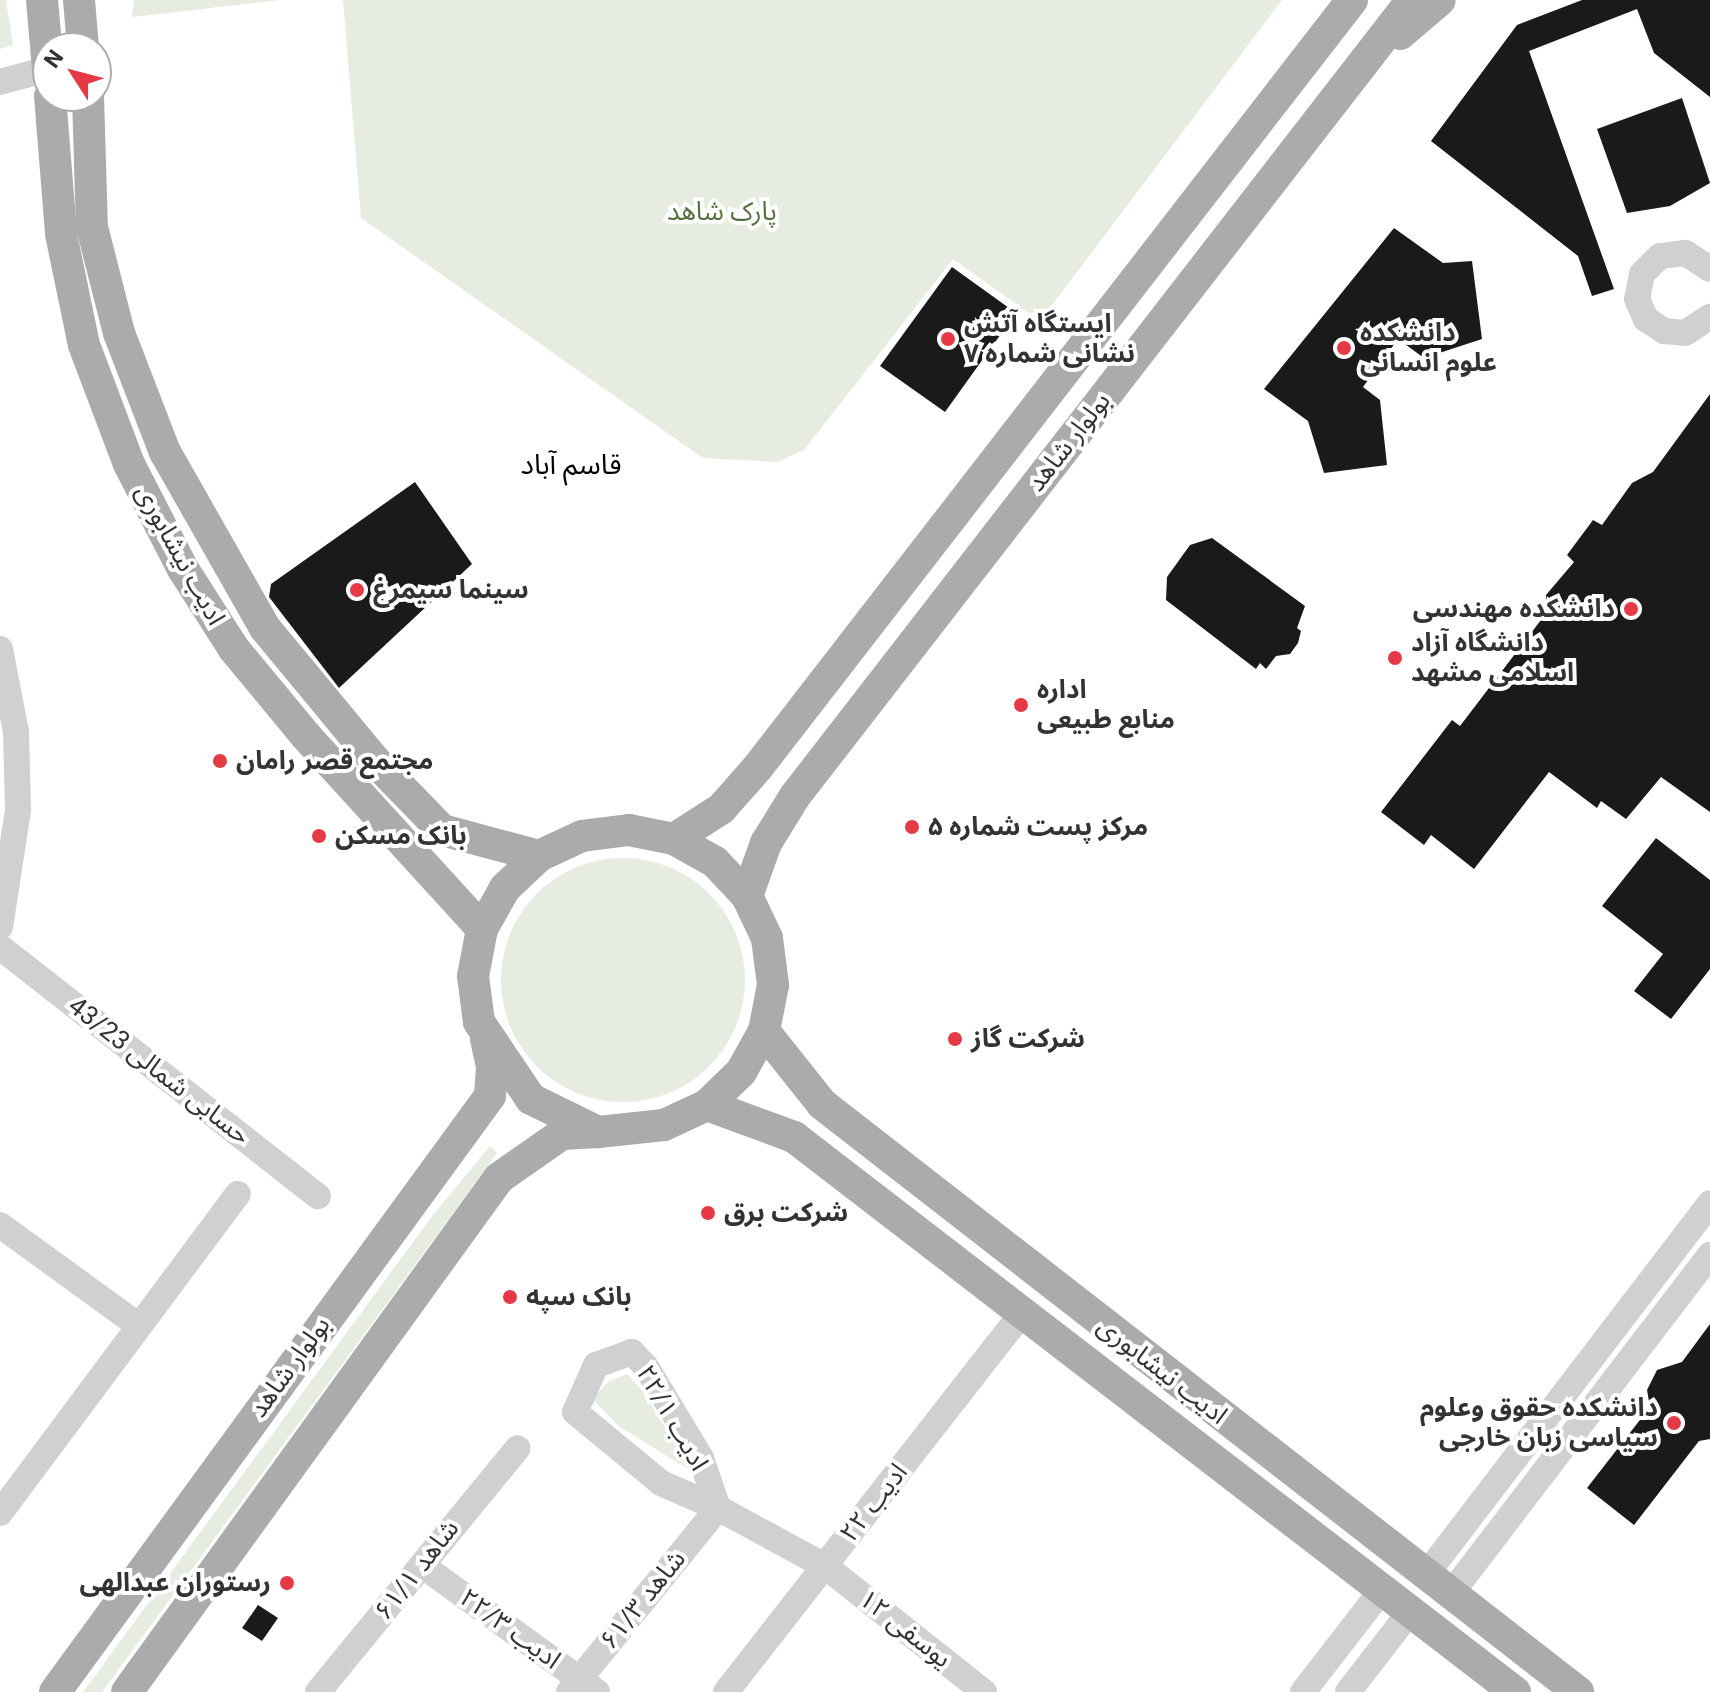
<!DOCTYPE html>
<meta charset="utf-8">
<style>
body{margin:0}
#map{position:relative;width:1710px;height:1692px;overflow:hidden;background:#fff;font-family:Roboto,"Noto Sans Arabic",sans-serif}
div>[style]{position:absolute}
.green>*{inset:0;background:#e6ecdf}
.round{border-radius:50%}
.building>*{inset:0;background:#1a1a1a}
.minor>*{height:26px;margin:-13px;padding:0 13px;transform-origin:13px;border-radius:13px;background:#d0d0d0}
.major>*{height:32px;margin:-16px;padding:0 16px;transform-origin:16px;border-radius:16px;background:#ababab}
.dots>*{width:22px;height:22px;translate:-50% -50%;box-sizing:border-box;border:4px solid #fff;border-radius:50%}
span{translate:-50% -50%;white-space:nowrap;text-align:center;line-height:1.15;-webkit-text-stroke:8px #fff;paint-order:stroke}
.park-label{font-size:26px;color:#56703f}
.poi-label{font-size:26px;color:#333;font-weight:700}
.left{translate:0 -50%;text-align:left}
.right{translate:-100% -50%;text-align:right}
.street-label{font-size:26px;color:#333}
.neighbourhood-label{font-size:28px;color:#000}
.north{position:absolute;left:32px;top:32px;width:80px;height:80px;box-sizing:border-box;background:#fff;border:2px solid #adadad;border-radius:50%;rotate:306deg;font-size:22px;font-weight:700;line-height:32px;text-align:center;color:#333}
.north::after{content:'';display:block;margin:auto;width:28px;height:36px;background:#e63946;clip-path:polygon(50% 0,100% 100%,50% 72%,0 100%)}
</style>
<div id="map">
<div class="green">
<div style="clip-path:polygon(0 0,6px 0,13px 45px,0 49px)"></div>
<div style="clip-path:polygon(134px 0,280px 0,132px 17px)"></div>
<div style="clip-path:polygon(343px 0,1282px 0,1040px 321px,953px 259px,804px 450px,777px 462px,703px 458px,361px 218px)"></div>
<div class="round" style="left:501px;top:858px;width:244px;height:244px"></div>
<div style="clip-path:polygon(490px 1146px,497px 1153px,102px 1692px,83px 1692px,433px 1215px)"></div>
<div style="clip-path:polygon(627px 1374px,642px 1390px,693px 1472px,620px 1427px,592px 1399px,608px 1382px)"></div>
</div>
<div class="building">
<div style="clip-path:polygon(1582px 0,1710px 0,1710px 97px,1654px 53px,1637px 9px,1529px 51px,1614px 289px,1592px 296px,1578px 256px,1431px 141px,1517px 25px)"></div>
<div style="clip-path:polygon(1682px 98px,1710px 183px,1670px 206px,1627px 213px,1597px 129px)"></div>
<div style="clip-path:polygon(1394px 228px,1443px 263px,1472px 261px,1482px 339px,1424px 358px,1398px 339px,1363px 387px,1380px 400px,1387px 465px,1324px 473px,1308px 421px,1264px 389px)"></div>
<div style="clip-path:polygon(952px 267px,1016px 313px,945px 412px,880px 366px)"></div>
<div style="clip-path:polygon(1710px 394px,1710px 812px,1661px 777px,1626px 819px,1601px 801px,1597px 808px,1549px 772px,1474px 869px,1431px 835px,1424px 845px,1381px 812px,1452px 720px,1460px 726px,1547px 612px,1546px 595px,1574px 562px,1567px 555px,1593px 520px,1602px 525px,1632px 483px,1653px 472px)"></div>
<div style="clip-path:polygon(415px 482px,472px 564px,339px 688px,269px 597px,271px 584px)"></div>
<div style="clip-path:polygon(1212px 538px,1305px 606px,1297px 628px,1301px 631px,1298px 643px,1290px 654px,1276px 656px,1266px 669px,1260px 663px,1256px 669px,1166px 600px,1167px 577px,1190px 545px)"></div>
<div style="clip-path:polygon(1656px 838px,1710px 880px,1710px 969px,1671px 1019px,1634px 991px,1663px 954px,1602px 906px)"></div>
<div style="clip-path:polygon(1710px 1324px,1710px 1439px,1699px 1441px,1634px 1525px,1587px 1488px,1650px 1407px,1647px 1390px,1657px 1370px,1682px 1362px)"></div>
<div style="clip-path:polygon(258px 1605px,278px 1618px,262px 1641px,242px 1628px)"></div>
</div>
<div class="minor">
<div style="left:0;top:82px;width:50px;rotate:-15.2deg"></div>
<div style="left:1710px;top:269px;width:30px;rotate:-147deg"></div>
<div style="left:1685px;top:253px;width:25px;rotate:173deg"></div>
<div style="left:1660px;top:256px;width:25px;rotate:135deg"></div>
<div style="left:1642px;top:274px;width:25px;rotate:101deg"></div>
<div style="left:1637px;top:299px;width:22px;rotate:66deg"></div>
<div style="left:1646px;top:319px;width:22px;rotate:34deg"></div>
<div style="left:1664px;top:331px;width:21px;rotate:5deg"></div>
<div style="left:1685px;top:333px;width:30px;rotate:-33deg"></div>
<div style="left:0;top:649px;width:85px;rotate:79.1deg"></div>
<div style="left:16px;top:732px;width:78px;rotate:88.5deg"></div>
<div style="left:18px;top:810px;width:118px;rotate:98.7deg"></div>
<div style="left:0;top:947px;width:404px;rotate:38.1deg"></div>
<div style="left:0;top:1225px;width:172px;rotate:36deg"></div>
<div style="left:0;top:1513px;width:398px;rotate:-53.3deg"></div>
<div style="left:423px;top:1566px;width:215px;rotate:35.9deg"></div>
<div style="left:1425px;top:1576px;width:469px;rotate:-52.6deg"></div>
<div style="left:1450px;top:1595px;width:428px;rotate:-52.6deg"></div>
<div style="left:318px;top:1692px;width:315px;rotate:-50.7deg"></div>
<div style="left:569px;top:1692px;width:237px;rotate:-51deg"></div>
<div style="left:718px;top:1508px;width:53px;rotate:-108.8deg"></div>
<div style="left:701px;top:1458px;width:106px;rotate:-121.1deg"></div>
<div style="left:646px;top:1367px;width:21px;rotate:-133deg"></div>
<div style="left:632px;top:1352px;width:38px;rotate:160deg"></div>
<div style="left:596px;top:1365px;width:51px;rotate:114.1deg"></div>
<div style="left:575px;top:1412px;width:112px;rotate:39.5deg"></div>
<div style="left:661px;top:1483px;width:62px;rotate:23.7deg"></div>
<div style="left:718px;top:1508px;width:122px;rotate:28.5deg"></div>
<div style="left:825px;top:1566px;width:203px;rotate:38.4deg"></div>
<div style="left:726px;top:1692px;width:481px;rotate:-52deg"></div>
<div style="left:1303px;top:1692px;width:128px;rotate:-52.3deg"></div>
<div style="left:1348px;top:1692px;width:100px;rotate:-52.3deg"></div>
</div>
<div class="major">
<div style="left:42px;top:0;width:69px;rotate:85deg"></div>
<div style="left:79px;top:0;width:48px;rotate:85.2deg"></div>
<div style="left:1400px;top:34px;width:52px;rotate:-40.4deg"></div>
<div style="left:50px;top:96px;width:138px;rotate:85.4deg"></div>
<div style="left:61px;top:234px;width:113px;rotate:78.3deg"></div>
<div style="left:84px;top:345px;width:127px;rotate:69.3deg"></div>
<div style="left:129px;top:464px;width:118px;rotate:62.8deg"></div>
<div style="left:183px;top:569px;width:95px;rotate:57.5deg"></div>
<div style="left:234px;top:649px;width:113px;rotate:50.4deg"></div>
<div style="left:306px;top:736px;width:261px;rotate:47.6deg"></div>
<div style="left:88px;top:96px;width:131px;rotate:88.3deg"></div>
<div style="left:92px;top:227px;width:109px;rotate:75.7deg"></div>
<div style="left:119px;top:333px;width:128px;rotate:68.9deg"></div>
<div style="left:165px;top:452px;width:202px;rotate:60.4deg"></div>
<div style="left:265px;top:628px;width:173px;rotate:50.4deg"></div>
<div style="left:375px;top:761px;width:96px;rotate:45.8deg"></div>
<div style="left:442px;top:830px;width:100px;rotate:15deg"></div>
<div style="left:674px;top:839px;width:56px;rotate:-32.6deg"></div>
<div style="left:721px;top:809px;width:56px;rotate:-48.6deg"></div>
<div style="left:758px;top:767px;width:970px;rotate:-52.24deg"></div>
<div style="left:747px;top:896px;width:56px;rotate:-70.3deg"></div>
<div style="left:766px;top:843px;width:55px;rotate:-58.3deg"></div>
<div style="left:795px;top:796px;width:1007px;rotate:-52.22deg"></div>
<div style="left:764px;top:1031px;width:93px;rotate:51.5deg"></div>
<div style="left:822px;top:1104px;width:958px;rotate:37.87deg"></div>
<div style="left:707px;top:1105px;width:93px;rotate:20.2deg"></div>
<div style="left:794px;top:1137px;width:910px;rotate:37.59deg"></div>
<div style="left:55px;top:1692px;width:738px;rotate:-53.88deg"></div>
<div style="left:490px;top:1096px;width:29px;rotate:-86deg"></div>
<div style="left:492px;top:1067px;width:29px;rotate:-102deg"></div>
<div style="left:127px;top:1692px;width:634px;rotate:-54.11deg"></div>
<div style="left:499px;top:1178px;width:77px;rotate:-34.9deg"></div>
<div style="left:562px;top:1134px;width:36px;rotate:-3deg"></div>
<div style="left:598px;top:1132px;width:19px;rotate:-6deg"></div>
<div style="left:617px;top:1130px;width:47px;rotate:-6.1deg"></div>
<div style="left:664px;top:1125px;width:47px;rotate:-24.9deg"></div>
<div style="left:707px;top:1105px;width:47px;rotate:-44.1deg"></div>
<div style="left:741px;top:1072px;width:47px;rotate:-60.7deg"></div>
<div style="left:764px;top:1031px;width:47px;rotate:-78.9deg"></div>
<div style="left:773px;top:985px;width:47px;rotate:-97.3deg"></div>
<div style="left:767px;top:938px;width:47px;rotate:-115.5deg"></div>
<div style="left:747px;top:896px;width:47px;rotate:-133.3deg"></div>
<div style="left:715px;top:862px;width:47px;rotate:-150.7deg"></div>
<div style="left:674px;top:839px;width:46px;rotate:-168.7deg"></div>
<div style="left:629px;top:830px;width:47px;rotate:172.7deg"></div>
<div style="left:582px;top:836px;width:47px;rotate:155.1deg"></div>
<div style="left:539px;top:856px;width:47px;rotate:136.7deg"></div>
<div style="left:505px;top:888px;width:47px;rotate:119.3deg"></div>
<div style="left:482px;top:929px;width:48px;rotate:100.8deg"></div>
<div style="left:473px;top:976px;width:46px;rotate:82.6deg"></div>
<div style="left:479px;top:1022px;width:93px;rotate:56deg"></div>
<div style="left:531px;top:1099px;width:75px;rotate:26.2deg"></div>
</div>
<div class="dots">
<div style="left:948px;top:339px;background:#e63946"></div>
<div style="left:1344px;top:348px;background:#e63946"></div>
<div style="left:357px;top:590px;background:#e63946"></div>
<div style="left:1631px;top:609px;background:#e63946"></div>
<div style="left:1395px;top:658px;background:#e63946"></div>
<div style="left:1021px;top:705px;background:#e63946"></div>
<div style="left:220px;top:761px;background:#e63946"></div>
<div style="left:912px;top:827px;background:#e63946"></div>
<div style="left:319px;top:836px;background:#e63946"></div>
<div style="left:955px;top:1039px;background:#e63946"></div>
<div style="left:708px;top:1213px;background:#e63946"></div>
<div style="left:510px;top:1297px;background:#e63946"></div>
<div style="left:1674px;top:1423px;background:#e63946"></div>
<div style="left:287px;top:1583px;background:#e63946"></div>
</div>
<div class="park-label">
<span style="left:722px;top:212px">پارک شاهد</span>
</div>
<div class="poi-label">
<span class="left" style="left:964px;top:339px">ایستگاه آتش<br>نشانی شماره ۷</span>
<span class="left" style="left:1360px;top:348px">دانشکده<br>علوم انسانی</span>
<span class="left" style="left:373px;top:590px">سینما سیمرغ</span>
<span class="right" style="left:1615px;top:609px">دانشکده مهندسی</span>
<span class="left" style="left:1411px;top:658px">دانشگاه آزاد<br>اسلامی مشهد</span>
<span class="left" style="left:1037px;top:705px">اداره<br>منابع طبیعی</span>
<span class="left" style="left:236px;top:761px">مجتمع قصر رامان</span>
<span class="left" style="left:928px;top:827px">مرکز پست شماره ۵</span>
<span class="left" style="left:335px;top:836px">بانک مسکن</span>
<span class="left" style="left:971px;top:1039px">شرکت گاز</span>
<span class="left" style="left:724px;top:1213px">شرکت برق</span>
<span class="left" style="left:526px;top:1297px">بانک سپه</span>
<span class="right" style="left:1658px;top:1423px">دانشکده حقوق وعلوم<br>سیاسی زبان خارجی</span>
<span class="right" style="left:271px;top:1583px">رستوران عبدالهی</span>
</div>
<div class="street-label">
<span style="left:1069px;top:442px;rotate:-52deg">بولوار شاهد</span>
<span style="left:180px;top:555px;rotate:61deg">ادیب نیشابوری</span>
<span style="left:159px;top:1071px;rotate:38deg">حسابی شمالی 43/23</span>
<span style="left:290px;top:1367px;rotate:-54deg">بولوار شاهد</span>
<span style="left:1162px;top:1371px;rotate:38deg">ادیب نیشابوری</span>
<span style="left:672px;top:1418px;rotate:60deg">ادیب ۲۲/۱</span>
<span style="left:874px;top:1503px;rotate:-52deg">ادیب ۲۲</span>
<span style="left:417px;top:1570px;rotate:-52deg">شاهد ۶۱/۱</span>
<span style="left:643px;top:1600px;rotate:-51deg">شاهد ۶۱/۳</span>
<span style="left:510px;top:1629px;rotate:36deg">ادیب ۲۲/۳</span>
<span style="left:905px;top:1629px;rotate:38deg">یوسفی ۱۲</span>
</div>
<div class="neighbourhood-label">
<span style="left:571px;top:465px">قاسم آباد</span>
</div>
<div class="north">N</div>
</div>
